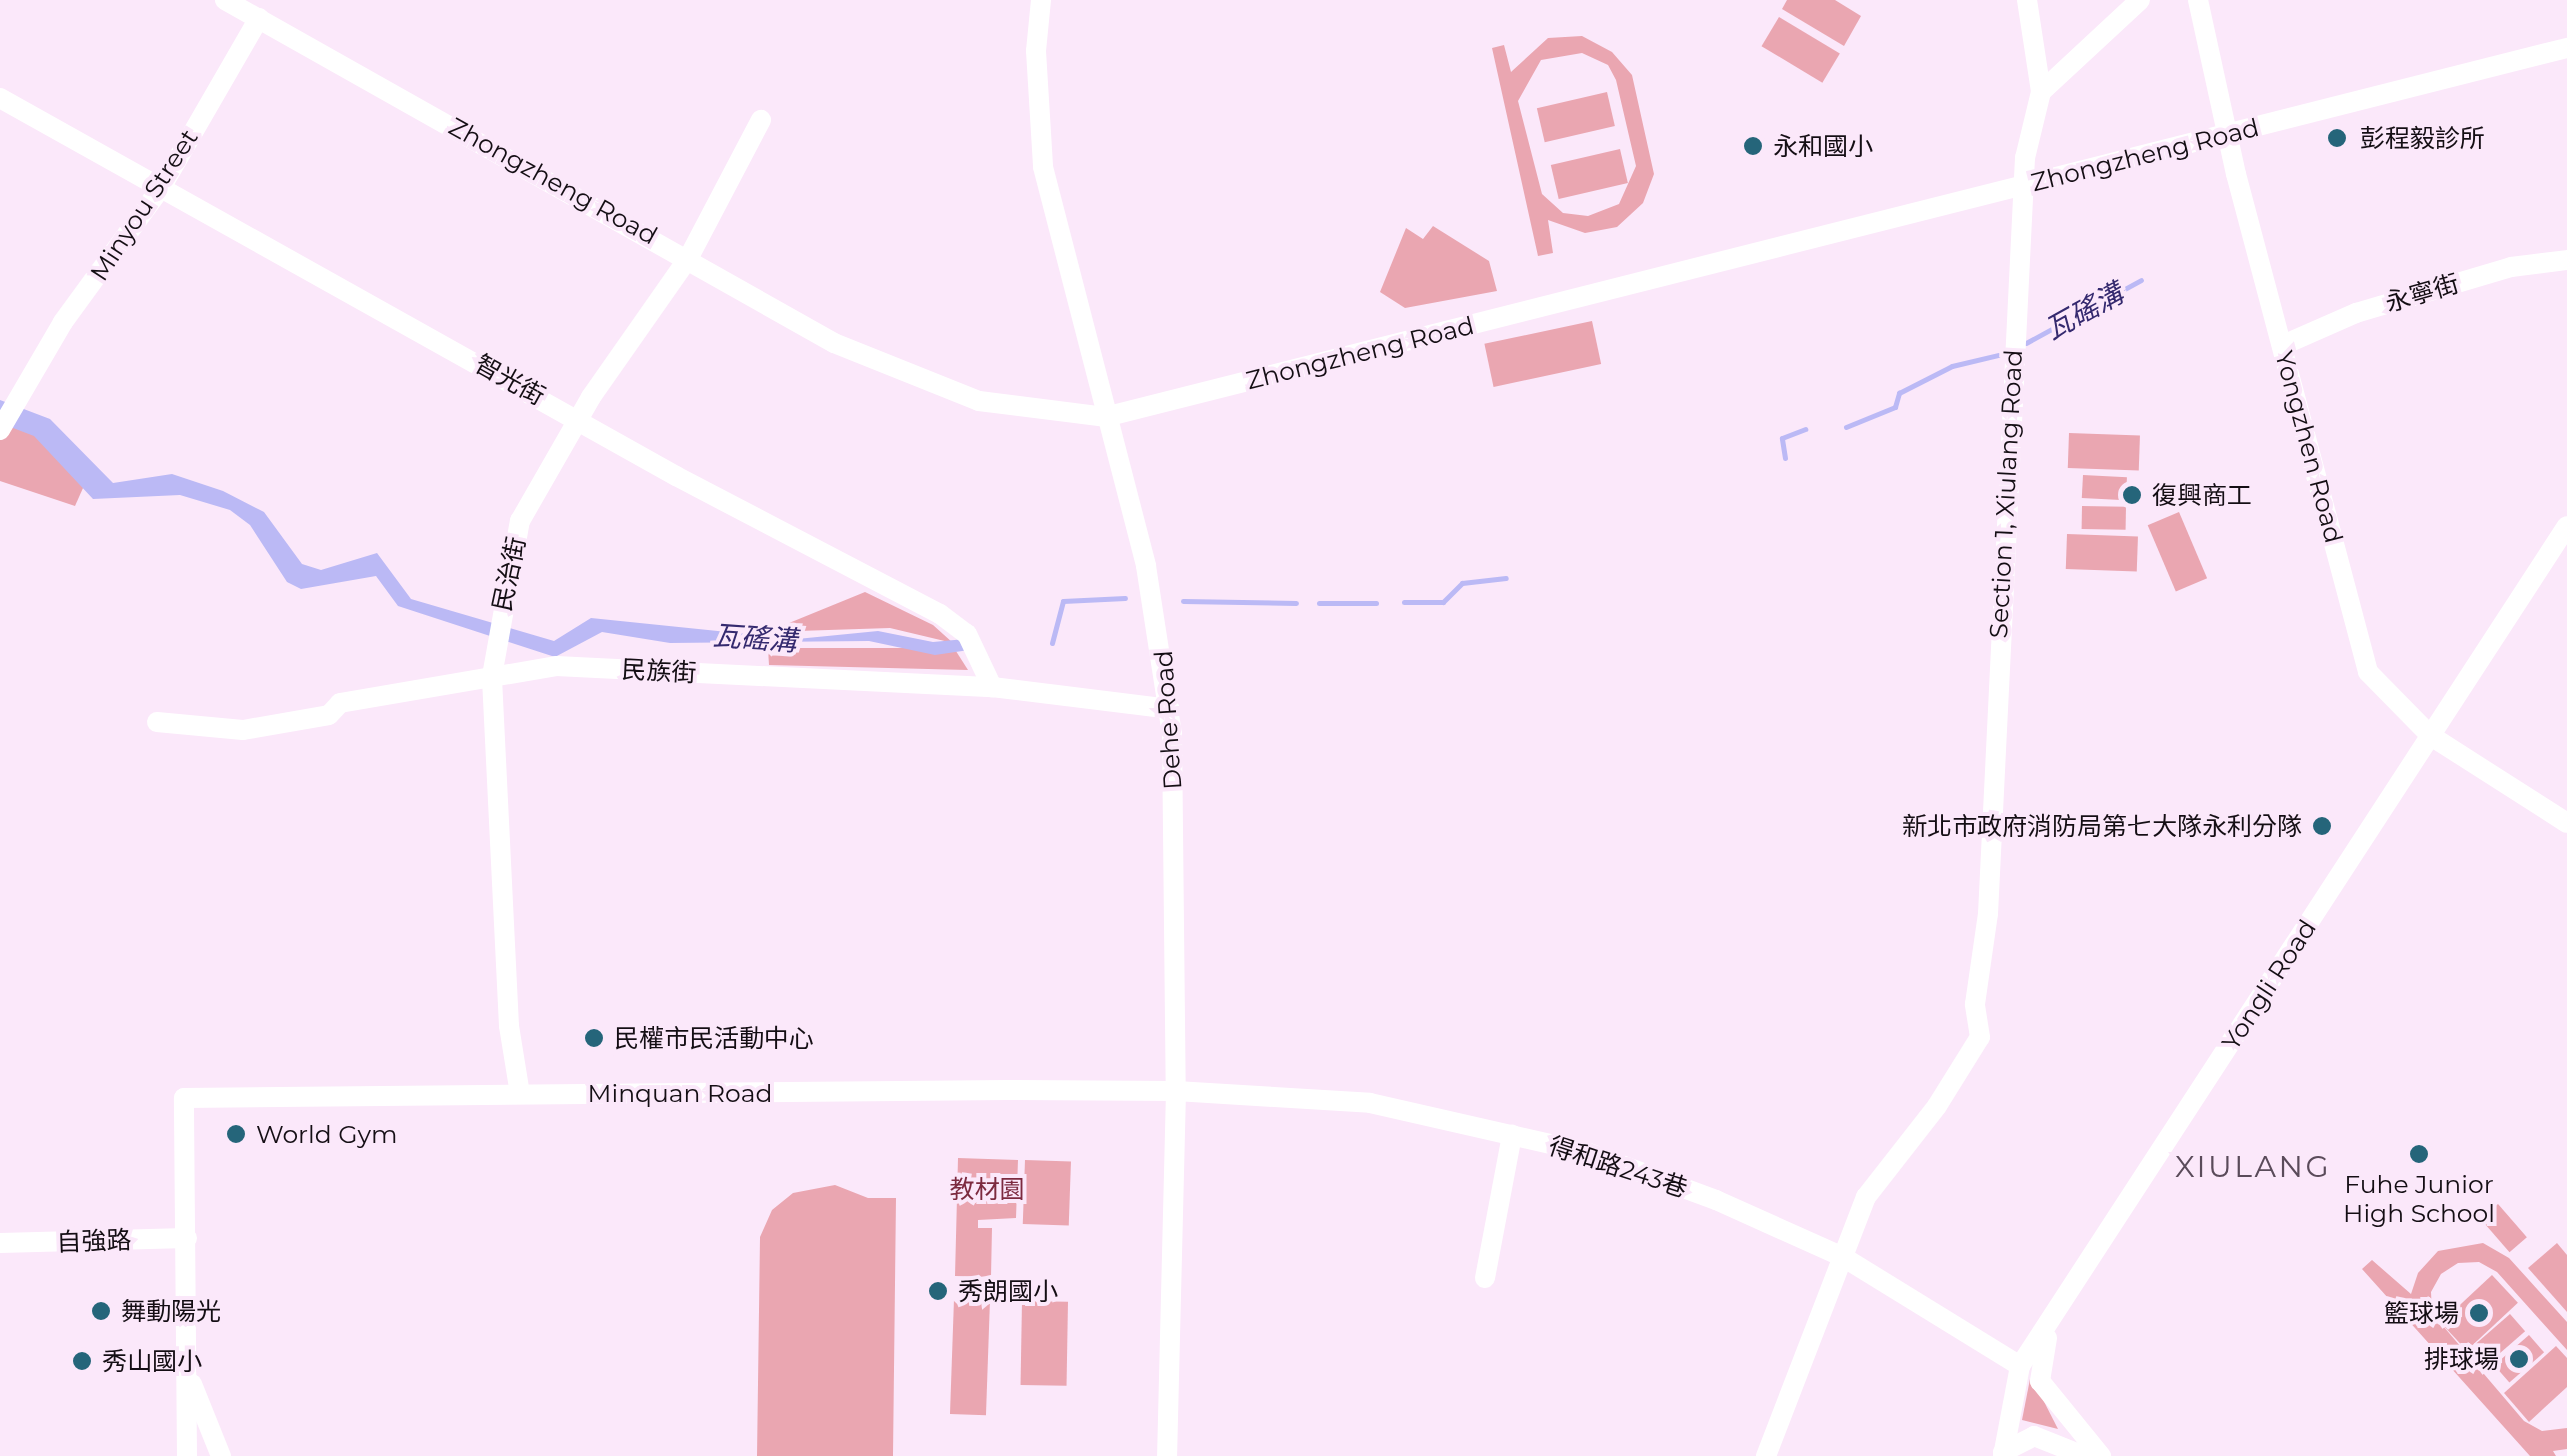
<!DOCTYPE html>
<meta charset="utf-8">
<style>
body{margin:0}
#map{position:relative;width:2567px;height:1456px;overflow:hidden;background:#fbe8fa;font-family:Montserrat,"Noto Sans TC",sans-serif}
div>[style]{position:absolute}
.green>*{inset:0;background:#eaa6b1;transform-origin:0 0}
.water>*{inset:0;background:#bbb9f5}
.stream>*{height:5px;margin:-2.5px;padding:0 2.5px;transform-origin:2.5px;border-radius:2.5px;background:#bbb9f5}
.minor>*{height:20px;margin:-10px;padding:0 10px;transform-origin:10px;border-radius:10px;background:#fff}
.dots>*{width:28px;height:28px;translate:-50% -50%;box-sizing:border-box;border:5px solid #fbe8fa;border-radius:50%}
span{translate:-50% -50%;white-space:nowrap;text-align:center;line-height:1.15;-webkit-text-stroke:8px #fbe8fa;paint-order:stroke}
.poi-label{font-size:25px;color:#140e14}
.left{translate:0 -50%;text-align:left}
.right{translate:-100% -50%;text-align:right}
.street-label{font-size:25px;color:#140e14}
.park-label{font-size:25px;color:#7c2a3f}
.water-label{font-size:28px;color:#352a6f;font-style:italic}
.quarter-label{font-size:30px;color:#5a4b5a;letter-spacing:2.5px}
</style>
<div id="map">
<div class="green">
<i style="clip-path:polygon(1787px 0,1835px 0,1861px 16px,1844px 46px,1782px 9px)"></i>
<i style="left:1779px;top:17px;width:71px;height:34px;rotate:31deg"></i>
<i style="clip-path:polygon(evenodd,1582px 36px,1612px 52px,1632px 75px,1654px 174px,1643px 203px,1617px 227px,1585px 233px,1548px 220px,1553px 253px,1538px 256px,1492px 48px,1504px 45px,1511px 72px,1548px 38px,1582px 36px,1582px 53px,1608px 65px,1616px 80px,1636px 166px,1619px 204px,1588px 216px,1563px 213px,1542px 194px,1518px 101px,1541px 60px,1582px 53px)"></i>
<i style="left:1607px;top:92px;width:35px;height:72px;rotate:77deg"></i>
<i style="left:1620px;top:149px;width:35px;height:71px;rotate:77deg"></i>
<i style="clip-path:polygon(1433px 226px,1489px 261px,1497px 291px,1405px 308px,1380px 292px,1406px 228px,1423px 239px)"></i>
<i style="left:1592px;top:321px;width:44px;height:110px;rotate:78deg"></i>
<i style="clip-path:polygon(8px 414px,59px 446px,87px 479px,75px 506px,0 481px,0 426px)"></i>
<i style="left:2069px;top:433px;width:71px;height:35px;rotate:2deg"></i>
<i style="left:2083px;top:475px;width:44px;height:23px;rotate:3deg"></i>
<i style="left:2082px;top:506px;width:44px;height:23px;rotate:1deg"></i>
<i style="left:2179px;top:512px;width:72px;height:34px;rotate:67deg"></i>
<i style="left:2067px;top:534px;width:71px;height:35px;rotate:2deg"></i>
<i style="clip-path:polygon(865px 592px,933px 625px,953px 643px,890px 628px,767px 632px)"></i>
<i style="clip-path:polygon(768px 648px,954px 648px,968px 670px,769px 665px)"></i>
<i style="clip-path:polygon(958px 1158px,1018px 1160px,1016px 1218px,978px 1220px,978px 1228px,992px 1228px,991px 1277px,955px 1276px)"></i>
<i style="left:1025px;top:1160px;width:46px;height:64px;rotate:2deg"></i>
<i style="clip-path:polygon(835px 1185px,868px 1198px,896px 1198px,893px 1456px,757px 1456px,760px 1237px,772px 1210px,793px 1193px)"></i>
<i style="left:2498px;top:1204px;width:44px;height:23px;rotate:49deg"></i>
<i style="clip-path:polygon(2483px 1243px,2509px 1258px,2567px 1322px,2567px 1350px,2497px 1272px,2479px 1262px,2458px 1263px,2441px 1274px,2431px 1292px,2432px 1313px,2524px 1421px,2542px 1431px,2567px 1428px,2567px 1449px,2553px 1451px,2556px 1456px,2530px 1456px,2362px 1269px,2372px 1260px,2411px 1294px,2418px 1273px,2438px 1251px)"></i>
<i style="clip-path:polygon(2557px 1243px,2567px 1255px,2567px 1312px,2528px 1268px)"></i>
<i style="left:2492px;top:1275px;width:38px;height:70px;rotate:47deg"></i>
<i style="left:954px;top:1299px;width:36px;height:115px;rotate:2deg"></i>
<i style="left:1022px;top:1301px;width:46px;height:84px;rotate:1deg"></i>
<i style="left:2510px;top:1314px;width:23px;height:46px;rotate:49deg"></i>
<i style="left:2529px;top:1335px;width:23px;height:46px;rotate:49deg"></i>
<i style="clip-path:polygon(2556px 1346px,2567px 1358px,2567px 1387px,2529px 1422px,2504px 1393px)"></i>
<i style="clip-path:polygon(2030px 1379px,2034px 1382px,2058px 1429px,2022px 1420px)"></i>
</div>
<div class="water">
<i style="clip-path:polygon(0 400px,50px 419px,113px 483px,172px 474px,223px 491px,264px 512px,302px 564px,321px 570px,377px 553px,411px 599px,554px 641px,591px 618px,797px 639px,878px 631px,933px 642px,965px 639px,969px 650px,935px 655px,869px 641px,670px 643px,602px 632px,555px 657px,398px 606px,376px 576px,301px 589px,287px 582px,250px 525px,230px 510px,180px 495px,93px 499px,34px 436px,0 423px)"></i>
</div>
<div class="stream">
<i style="left:2026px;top:343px;width:131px;rotate:-28.7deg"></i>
<i style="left:1846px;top:427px;width:53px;rotate:-22.2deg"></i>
<i style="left:1895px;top:407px;width:15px;rotate:-74deg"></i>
<i style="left:1899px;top:393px;width:59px;rotate:-27deg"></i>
<i style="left:1952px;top:366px;width:47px;rotate:-13.4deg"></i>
<i style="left:1785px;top:458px;width:20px;rotate:-99deg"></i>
<i style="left:1782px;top:438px;width:25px;rotate:-21deg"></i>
<i style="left:1183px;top:601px;width:113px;rotate:1deg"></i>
<i style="left:1404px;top:602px;width:39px"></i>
<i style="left:1443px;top:602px;width:27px;rotate:-45deg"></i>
<i style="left:1462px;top:583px;width:44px;rotate:-6.5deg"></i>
<i style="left:1319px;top:603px;width:57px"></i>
<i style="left:1052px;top:643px;width:43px;rotate:-75.3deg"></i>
<i style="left:1063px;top:601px;width:62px;rotate:-2.8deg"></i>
</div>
<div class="minor">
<i style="left:225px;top:0;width:699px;rotate:29.39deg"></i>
<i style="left:834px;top:343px;width:156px;rotate:21.8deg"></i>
<i style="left:979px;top:401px;width:127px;rotate:7.2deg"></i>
<i style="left:1105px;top:417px;width:1508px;rotate:-14.17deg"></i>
<i style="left:1041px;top:0;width:51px;rotate:95.6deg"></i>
<i style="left:1036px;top:51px;width:116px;rotate:86.5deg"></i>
<i style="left:1043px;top:167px;width:412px;rotate:75.5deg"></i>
<i style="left:1146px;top:566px;width:170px;rotate:81.2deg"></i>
<i style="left:1172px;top:734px;width:357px;rotate:89.4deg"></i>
<i style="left:1176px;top:1091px;width:365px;rotate:91.4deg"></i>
<i style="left:2027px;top:0;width:93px;rotate:81.3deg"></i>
<i style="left:2198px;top:0;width:178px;rotate:77.7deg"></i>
<i style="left:2236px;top:174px;width:515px;rotate:75.15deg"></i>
<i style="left:2368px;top:672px;width:90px;rotate:45.5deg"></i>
<i style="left:2431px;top:736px;width:161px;rotate:32.6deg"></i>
<i style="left:0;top:98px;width:775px;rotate:29.21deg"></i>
<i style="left:676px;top:476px;width:298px;rotate:27.6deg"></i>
<i style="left:940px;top:614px;width:34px;rotate:37deg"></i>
<i style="left:967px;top:634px;width:59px;rotate:64.7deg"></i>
<i style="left:2283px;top:345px;width:80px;rotate:-23.7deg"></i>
<i style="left:2356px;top:313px;width:162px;rotate:-16.5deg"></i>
<i style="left:2511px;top:267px;width:56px;rotate:-7.1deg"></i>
<i style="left:0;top:430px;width:125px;rotate:-59.7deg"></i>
<i style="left:63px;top:322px;width:168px;rotate:-53.9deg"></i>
<i style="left:162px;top:186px;width:194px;rotate:-60deg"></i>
<i style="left:157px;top:722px;width:86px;rotate:5.3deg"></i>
<i style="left:243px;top:730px;width:87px;rotate:-9.9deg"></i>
<i style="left:329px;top:715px;width:16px;rotate:-47deg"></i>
<i style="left:340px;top:703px;width:219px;rotate:-9.7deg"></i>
<i style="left:556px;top:666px;width:437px;rotate:2.8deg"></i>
<i style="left:992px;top:687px;width:179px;rotate:7deg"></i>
<i style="left:520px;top:1094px;width:69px;rotate:-99.2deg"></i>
<i style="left:509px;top:1026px;width:350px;rotate:-92.8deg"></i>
<i style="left:492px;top:676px;width:158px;rotate:-79.8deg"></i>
<i style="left:520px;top:521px;width:143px;rotate:-60.2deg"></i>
<i style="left:591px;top:397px;width:171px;rotate:-55deg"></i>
<i style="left:689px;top:257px;width:155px;rotate:-62.3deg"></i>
<i style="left:0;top:1243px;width:187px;rotate:-1.5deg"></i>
<i style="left:1485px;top:1278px;width:146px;rotate:-79.3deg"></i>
<i style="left:2047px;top:1338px;width:44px;rotate:99.2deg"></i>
<i style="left:2040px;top:1381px;width:97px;rotate:50.9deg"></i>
<i style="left:192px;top:1384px;width:78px;rotate:68.1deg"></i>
<i style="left:2003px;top:1452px;width:35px;rotate:-27deg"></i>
<i style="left:2034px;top:1436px;width:54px;rotate:21.8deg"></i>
<i style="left:187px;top:1456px;width:358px;rotate:-90.5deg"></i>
<i style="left:184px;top:1098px;width:824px;rotate:-0.56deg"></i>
<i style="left:1008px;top:1090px;width:168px;rotate:0.3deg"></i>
<i style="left:1176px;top:1091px;width:194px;rotate:3.5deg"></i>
<i style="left:1370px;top:1103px;width:221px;rotate:12.8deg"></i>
<i style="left:1586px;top:1152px;width:139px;rotate:20.3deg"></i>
<i style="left:1716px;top:1200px;width:139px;rotate:24.2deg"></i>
<i style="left:1843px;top:1257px;width:208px;rotate:31.6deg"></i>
<i style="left:1766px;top:1456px;width:278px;rotate:-68.9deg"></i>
<i style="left:1866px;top:1197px;width:115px;rotate:-52deg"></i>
<i style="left:1937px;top:1106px;width:81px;rotate:-58.1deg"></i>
<i style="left:1980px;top:1037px;width:33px;rotate:-99deg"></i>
<i style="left:1975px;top:1004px;width:91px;rotate:-81.8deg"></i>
<i style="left:1988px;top:914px;width:757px;rotate:-87.2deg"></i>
<i style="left:2025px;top:158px;width:68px;rotate:-76.4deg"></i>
<i style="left:2041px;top:92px;width:135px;rotate:-42.9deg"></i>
<i style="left:2003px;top:1456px;width:92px;rotate:-79.3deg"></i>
<i style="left:2020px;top:1366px;width:1002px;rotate:-56.93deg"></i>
</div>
<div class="dots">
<i style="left:2337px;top:138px;background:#25657a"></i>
<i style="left:1753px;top:146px;background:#25657a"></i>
<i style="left:2132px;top:495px;background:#25657a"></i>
<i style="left:2322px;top:826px;background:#25657a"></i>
<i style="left:594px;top:1038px;background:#25657a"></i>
<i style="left:236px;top:1134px;background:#25657a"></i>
<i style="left:2419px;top:1154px;background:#25657a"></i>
<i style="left:938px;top:1291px;background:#25657a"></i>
<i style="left:101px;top:1311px;background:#25657a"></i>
<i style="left:2479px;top:1313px;background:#25657a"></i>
<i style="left:2519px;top:1359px;background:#25657a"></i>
<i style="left:82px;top:1361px;background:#25657a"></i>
</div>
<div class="poi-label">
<span class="left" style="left:2360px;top:138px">彭程毅診所</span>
<span class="left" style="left:1773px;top:146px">永和國小</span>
<span class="left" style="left:2152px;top:495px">復興商工</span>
<span class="right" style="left:2302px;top:826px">新北市政府消防局第七大隊永利分隊</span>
<span class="left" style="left:614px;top:1038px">民權市民活動中心</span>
<span class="left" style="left:256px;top:1134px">World Gym</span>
<span style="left:2419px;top:1199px">Fuhe Junior<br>High School</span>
<span class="left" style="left:958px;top:1291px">秀朗國小</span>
<span class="left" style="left:121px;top:1311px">舞動陽光</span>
<span class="right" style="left:2459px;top:1313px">籃球場</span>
<span class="right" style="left:2499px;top:1359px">排球場</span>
<span class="left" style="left:102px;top:1361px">秀山國小</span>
</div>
<div class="street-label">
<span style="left:2145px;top:155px;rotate:-14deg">Zhongzheng Road</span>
<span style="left:553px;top:181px;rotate:29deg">Zhongzheng Road</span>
<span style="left:144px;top:205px;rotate:-57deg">Minyou Street</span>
<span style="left:2422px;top:293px;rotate:-16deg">永寧街</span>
<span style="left:1360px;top:353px;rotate:-14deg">Zhongzheng Road</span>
<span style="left:510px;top:380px;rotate:29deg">智光街</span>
<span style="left:2309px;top:447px;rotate:75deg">Yongzhen Road</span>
<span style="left:2006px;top:494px;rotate:-87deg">Section 1, Xiulang Road</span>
<span style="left:509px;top:574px;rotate:-78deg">民治街</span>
<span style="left:659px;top:671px;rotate:3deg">民族街</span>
<span style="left:1168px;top:720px;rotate:-94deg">Dehe Road</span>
<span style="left:2269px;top:985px;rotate:-57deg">Yongli Road</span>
<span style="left:680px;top:1093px">Minquan Road</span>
<span style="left:1618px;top:1167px;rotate:18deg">得和路243巷</span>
<span style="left:94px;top:1241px;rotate:-2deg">自強路</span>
</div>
<div class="park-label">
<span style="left:987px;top:1189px">教材園</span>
</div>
<div class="water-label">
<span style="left:2084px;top:311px;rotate:-29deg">瓦磘溝</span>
<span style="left:755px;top:638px;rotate:4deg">瓦磘溝</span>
</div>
<div class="quarter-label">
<span style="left:2253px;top:1167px">XIULANG</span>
</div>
</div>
